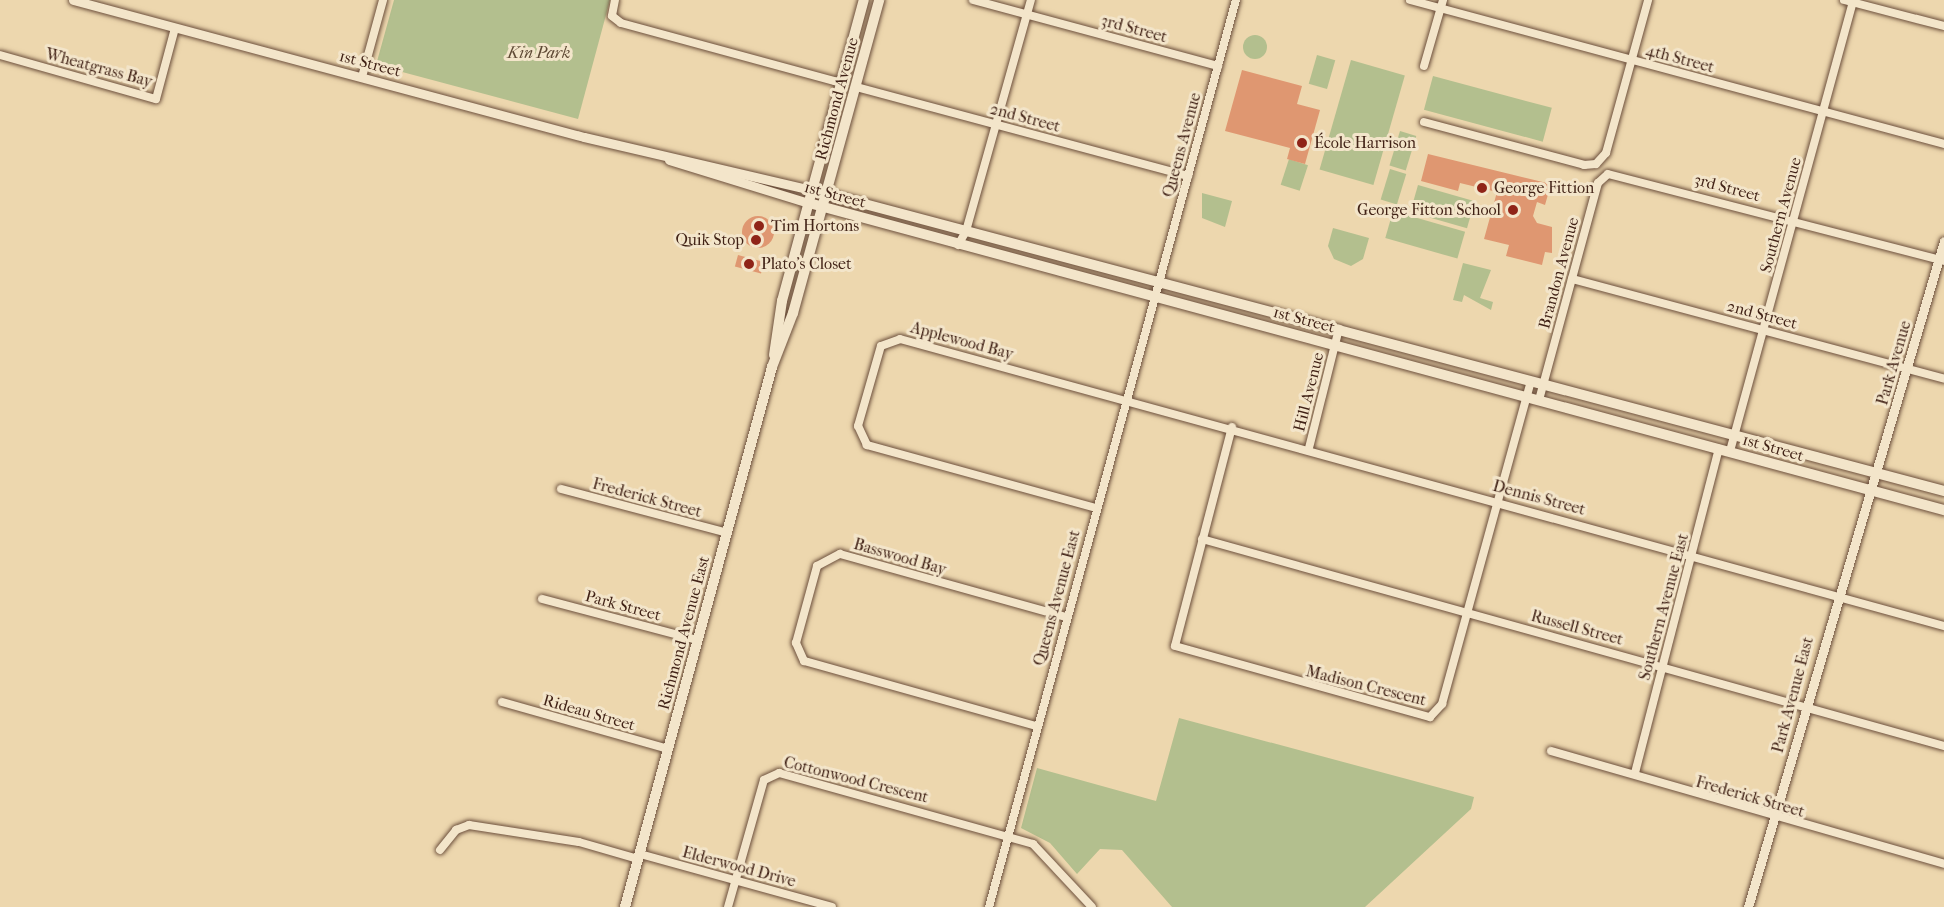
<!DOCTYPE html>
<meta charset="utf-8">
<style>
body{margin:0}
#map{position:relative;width:1944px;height:907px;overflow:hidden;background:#edd7ae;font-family:"IM FELL French Canon",serif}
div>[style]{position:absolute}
.green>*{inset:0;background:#b3bf8e;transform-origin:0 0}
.round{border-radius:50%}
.building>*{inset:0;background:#df9771;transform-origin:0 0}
.roads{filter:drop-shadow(0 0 2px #6c4f3c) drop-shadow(0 0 2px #6c4f3c)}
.minor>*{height:8px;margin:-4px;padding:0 4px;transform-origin:4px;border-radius:4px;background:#f3e5ca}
.tertiary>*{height:9px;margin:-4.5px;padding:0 4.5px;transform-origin:4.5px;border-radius:4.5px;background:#f3e5ca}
.secondary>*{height:10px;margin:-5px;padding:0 5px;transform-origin:5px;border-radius:5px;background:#f3e5ca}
.dots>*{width:16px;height:16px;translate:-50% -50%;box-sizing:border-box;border:3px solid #f3e5ca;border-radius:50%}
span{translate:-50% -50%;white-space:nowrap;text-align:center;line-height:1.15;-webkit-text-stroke:6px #f3e5ca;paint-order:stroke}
.street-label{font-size:16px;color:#412216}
.park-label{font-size:16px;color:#5e4934;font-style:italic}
.poi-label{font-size:16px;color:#412216}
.left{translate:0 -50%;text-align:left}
.right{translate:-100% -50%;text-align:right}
</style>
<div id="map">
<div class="green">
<i style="clip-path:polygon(394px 0,610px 0,578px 119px,376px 65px)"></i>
<i class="round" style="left:1243px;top:35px;width:24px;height:24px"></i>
<i style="left:1317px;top:55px;width:19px;height:30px;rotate:16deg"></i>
<i style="left:1351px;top:60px;width:56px;height:114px;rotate:16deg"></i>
<i style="left:1433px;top:76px;width:123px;height:35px;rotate:15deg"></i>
<i style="left:1400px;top:131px;width:17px;height:36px;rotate:17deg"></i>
<i style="left:1289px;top:159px;width:20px;height:27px;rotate:18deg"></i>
<i style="left:1390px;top:169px;width:17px;height:32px;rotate:17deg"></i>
<i style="left:1418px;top:185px;width:59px;height:28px;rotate:16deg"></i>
<i style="clip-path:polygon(1202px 193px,1232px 201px,1225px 227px,1202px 218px)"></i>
<i style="left:1393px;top:211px;width:75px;height:28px;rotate:16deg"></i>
<i style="clip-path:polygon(1333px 228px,1369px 238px,1363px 259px,1351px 266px,1334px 259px,1328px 246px)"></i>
<i style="clip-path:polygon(1463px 263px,1491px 270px,1480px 298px,1493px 302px,1491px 310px,1464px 295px,1462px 302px,1453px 300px)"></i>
<i style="clip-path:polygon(1179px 718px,1474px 797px,1471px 809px,1365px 907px,1172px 907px,1122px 850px,1100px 849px,1077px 874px,1050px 843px,1021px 828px,1037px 768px,1156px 801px)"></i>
</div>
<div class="building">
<i style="clip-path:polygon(1242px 70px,1302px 86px,1297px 104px,1320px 110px,1305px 164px,1287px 159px,1290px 148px,1225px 131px)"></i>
<i style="clip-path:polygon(1428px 154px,1551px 184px,1545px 205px,1537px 202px,1533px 216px,1537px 223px,1552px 227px,1552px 253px,1545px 252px,1542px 265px,1506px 256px,1509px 245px,1484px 239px,1497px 192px,1460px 183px,1458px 191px,1421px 181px)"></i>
<i class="round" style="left:742px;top:216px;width:32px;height:32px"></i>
<i style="left:738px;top:255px;width:27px;height:12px;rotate:15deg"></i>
</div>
<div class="roads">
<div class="minor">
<i style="left:615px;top:0;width:16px;rotate:101deg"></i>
<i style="left:612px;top:16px;width:11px;rotate:38deg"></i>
<i style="left:621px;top:23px;width:229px;rotate:15.2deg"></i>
<i style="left:973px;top:0;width:254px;rotate:15.1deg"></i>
<i style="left:1410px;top:0;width:553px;rotate:15.09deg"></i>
<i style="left:1844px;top:0;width:103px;rotate:14.6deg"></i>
<i style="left:0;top:55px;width:162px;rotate:15.8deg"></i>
<i style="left:156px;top:99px;width:73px;rotate:-75deg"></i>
<i style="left:1424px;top:66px;width:69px;rotate:-73.9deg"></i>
<i style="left:362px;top:77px;width:80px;rotate:-74.7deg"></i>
<i style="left:856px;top:87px;width:344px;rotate:15deg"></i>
<i style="left:1424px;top:122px;width:166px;rotate:15deg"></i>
<i style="left:1584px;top:165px;width:12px;rotate:-5deg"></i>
<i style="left:1596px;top:164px;width:15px;rotate:-48deg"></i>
<i style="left:1606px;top:153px;width:159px;rotate:-74.6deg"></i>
<i style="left:958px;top:245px;width:16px;rotate:-60deg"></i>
<i style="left:966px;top:231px;width:240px;rotate:-74.3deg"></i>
<i style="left:1572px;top:279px;width:385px;rotate:15deg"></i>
<i style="left:1539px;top:400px;width:225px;rotate:-74.8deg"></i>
<i style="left:1598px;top:183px;width:13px;rotate:-42deg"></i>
<i style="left:1608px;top:174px;width:347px;rotate:14.5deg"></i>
<i style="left:1232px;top:427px;width:226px;rotate:104.6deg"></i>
<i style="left:1175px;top:646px;width:265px;rotate:15.6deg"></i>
<i style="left:1430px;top:717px;width:18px;rotate:-47deg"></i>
<i style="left:1442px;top:704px;width:335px;rotate:-74.6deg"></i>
<i style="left:1309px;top:448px;width:123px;rotate:-75.9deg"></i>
<i style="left:1730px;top:451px;width:467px;rotate:-74.7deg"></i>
<i style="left:561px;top:489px;width:172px;rotate:14.8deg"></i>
<i style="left:1096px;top:508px;width:238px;rotate:-164.6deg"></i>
<i style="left:867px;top:445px;width:21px;rotate:-115deg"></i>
<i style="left:858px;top:426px;width:83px;rotate:-74deg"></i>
<i style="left:881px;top:346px;width:20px;rotate:-20deg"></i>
<i style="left:900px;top:339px;width:1083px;rotate:15.37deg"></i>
<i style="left:1202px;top:539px;width:770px;rotate:15.59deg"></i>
<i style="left:542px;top:599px;width:160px;rotate:14.8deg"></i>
<i style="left:502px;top:702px;width:173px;rotate:15.8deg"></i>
<i style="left:1036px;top:726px;width:241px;rotate:-164.3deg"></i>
<i style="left:804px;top:661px;width:20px;rotate:-114deg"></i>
<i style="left:796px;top:643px;width:80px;rotate:-74.7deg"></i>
<i style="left:817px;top:566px;width:26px;rotate:-28deg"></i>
<i style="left:840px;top:554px;width:235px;rotate:15.6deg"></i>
<i style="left:1551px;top:751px;width:409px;rotate:16deg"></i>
<i style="left:1635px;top:773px;width:335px;rotate:-75.5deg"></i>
<i style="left:440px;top:850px;width:26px;rotate:-51deg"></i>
<i style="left:456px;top:830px;width:14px;rotate:-21deg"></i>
<i style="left:469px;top:825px;width:111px;rotate:8.8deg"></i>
<i style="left:579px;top:842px;width:61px;rotate:16.1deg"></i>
<i style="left:640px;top:854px;width:199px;rotate:15.4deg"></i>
<i style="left:728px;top:907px;width:132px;rotate:-74.2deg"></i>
<i style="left:764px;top:780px;width:17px;rotate:-25deg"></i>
<i style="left:779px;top:773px;width:264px;rotate:15.6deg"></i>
<i style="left:1033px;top:844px;width:86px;rotate:46.9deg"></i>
<i style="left:989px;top:907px;width:940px;rotate:-74.77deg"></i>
</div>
<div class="tertiary">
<i style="left:73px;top:0;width:529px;rotate:15.01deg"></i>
<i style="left:584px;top:137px;width:234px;rotate:13.1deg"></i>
<i style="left:669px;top:160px;width:146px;rotate:17.1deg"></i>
<i style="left:1748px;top:907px;width:694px;rotate:-73.6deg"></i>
</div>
<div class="secondary">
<i style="left:812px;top:190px;width:1171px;rotate:14.89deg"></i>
<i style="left:809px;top:203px;width:1176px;rotate:15.14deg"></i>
<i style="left:774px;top:355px;width:55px;rotate:-81.6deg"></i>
<i style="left:782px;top:301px;width:312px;rotate:-74.8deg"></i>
<i style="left:625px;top:907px;width:560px;rotate:-74.77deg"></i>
<i style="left:772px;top:367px;width:58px;rotate:-68.7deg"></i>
<i style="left:793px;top:313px;width:325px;rotate:-74.6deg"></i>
</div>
</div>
<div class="dots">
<i style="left:1302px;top:143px;background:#8f2418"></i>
<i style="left:1482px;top:188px;background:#8f2418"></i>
<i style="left:1513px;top:210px;background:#8f2418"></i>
<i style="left:759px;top:226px;background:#8f2418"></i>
<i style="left:756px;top:240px;background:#8f2418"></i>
<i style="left:749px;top:264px;background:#8f2418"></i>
</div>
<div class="street-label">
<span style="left:1134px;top:29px;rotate:15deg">3rd Street</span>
<span style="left:1680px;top:59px;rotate:15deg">4th Street</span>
<span style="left:370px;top:64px;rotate:15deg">1st Street</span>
<span style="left:99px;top:68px;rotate:15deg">Wheatgrass Bay</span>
<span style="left:837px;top:99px;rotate:-75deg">Richmond Avenue</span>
<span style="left:1025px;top:118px;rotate:15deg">2nd Street</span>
<span style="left:1182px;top:145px;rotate:-75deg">Queens Avenue</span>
<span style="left:1727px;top:188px;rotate:15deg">3rd Street</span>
<span style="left:835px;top:195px;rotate:15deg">1st Street</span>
<span style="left:1781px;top:215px;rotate:-75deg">Southern Avenue</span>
<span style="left:1559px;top:273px;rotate:-75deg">Brandon Avenue</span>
<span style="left:1762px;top:315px;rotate:15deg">2nd Street</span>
<span style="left:1304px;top:320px;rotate:15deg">1st Street</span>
<span style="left:962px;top:341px;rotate:15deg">Applewood Bay</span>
<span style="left:1894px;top:363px;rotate:-74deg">Park Avenue</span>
<span style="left:1309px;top:392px;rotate:-76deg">Hill Avenue</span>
<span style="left:1773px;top:448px;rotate:16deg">1st Street</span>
<span style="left:647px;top:498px;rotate:15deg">Frederick Street</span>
<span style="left:1539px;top:498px;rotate:15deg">Dennis Street</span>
<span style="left:900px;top:557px;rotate:16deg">Basswood Bay</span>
<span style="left:1057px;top:598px;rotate:-75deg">Queens Avenue East</span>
<span style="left:623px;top:606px;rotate:15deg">Park Street</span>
<span style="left:1664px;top:607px;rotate:-75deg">Southern Avenue East</span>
<span style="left:1577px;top:628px;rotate:15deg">Russell Street</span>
<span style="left:684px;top:633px;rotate:-75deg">Richmond Avenue East</span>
<span style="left:1366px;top:686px;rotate:14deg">Madison Crescent</span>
<span style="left:1793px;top:695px;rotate:-75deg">Park Avenue East</span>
<span style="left:589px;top:713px;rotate:16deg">Rideau Street</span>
<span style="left:856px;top:780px;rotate:14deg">Cottonwood Crescent</span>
<span style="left:1750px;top:797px;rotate:16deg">Frederick Street</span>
<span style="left:739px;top:867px;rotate:15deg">Elderwood Drive</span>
</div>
<div class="park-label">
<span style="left:539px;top:53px">Kin Park</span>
</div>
<div class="poi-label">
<span class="left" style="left:1314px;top:143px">École Harrison</span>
<span class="left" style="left:1494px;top:188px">George Fittion</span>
<span class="right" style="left:1501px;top:210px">George Fitton School</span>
<span class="left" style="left:771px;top:226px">Tim Hortons</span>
<span class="right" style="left:744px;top:240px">Quik Stop</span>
<span class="left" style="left:761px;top:264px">Plato's Closet</span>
</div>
</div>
